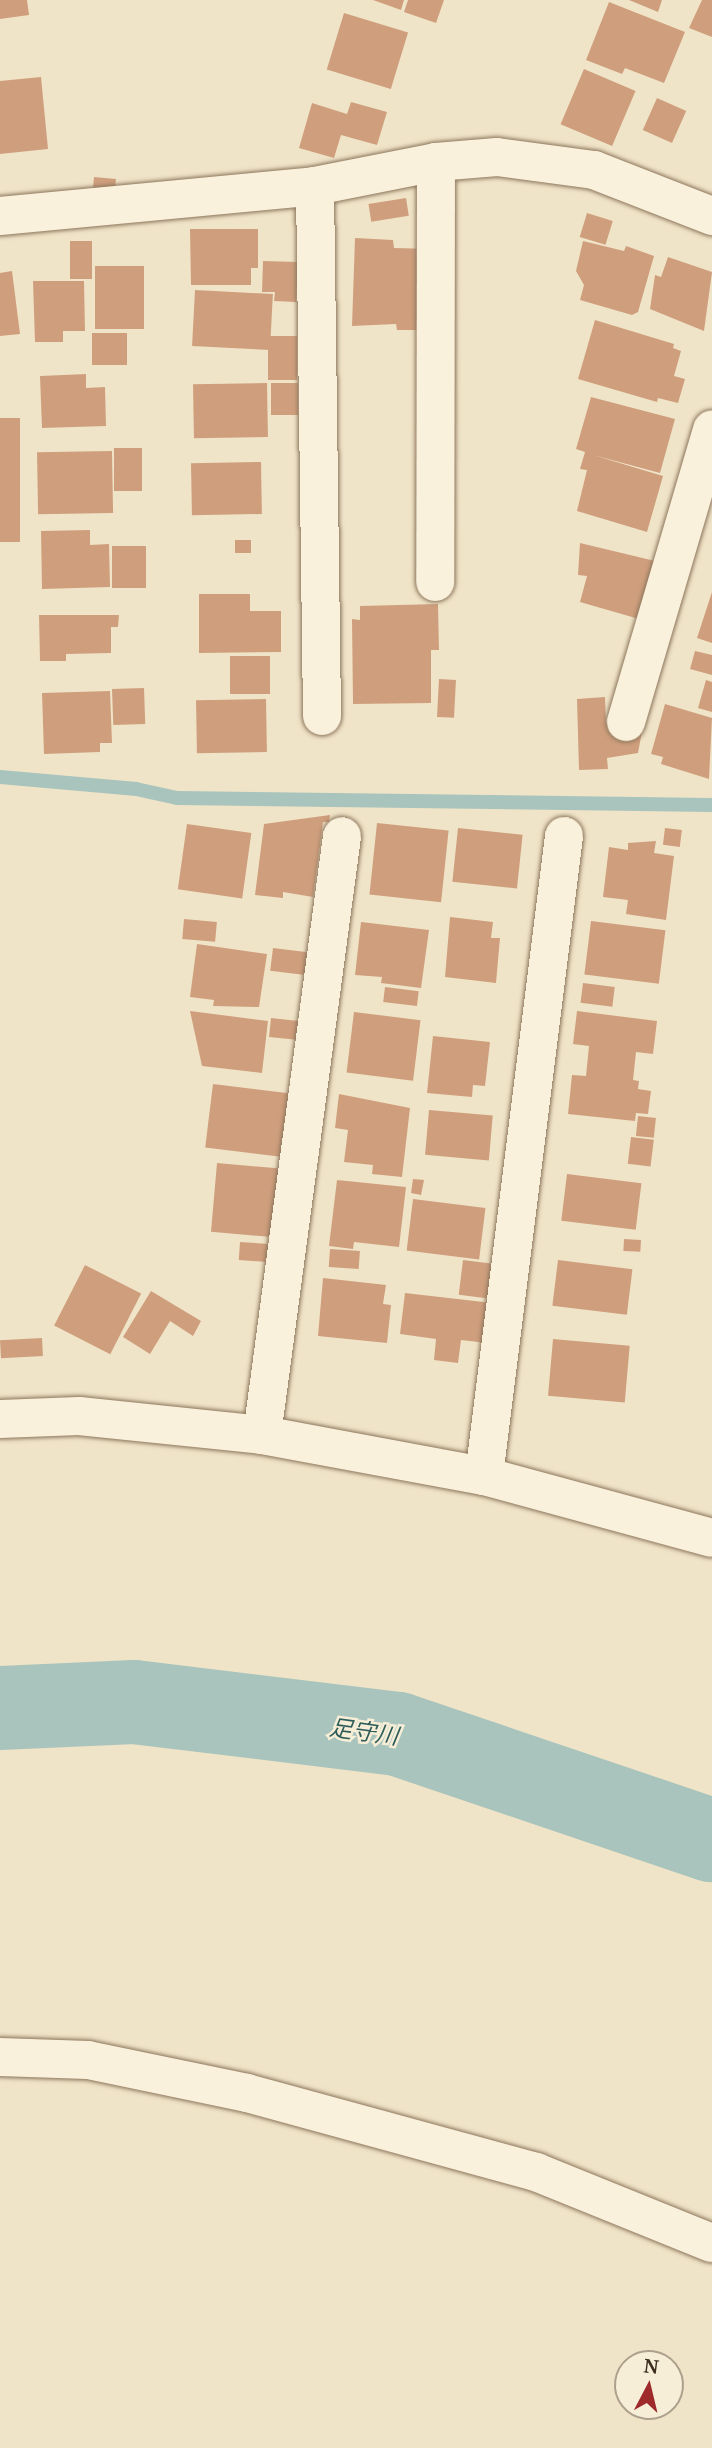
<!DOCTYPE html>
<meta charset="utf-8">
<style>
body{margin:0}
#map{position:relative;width:712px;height:2448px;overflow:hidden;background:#f0e4c8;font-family:"Noto Serif","Noto Sans JP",serif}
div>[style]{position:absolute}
.stream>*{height:14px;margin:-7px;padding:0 7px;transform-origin:7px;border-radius:7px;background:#a9c4bc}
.river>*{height:84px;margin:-42px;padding:0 42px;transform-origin:42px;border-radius:42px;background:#a9c4bc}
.building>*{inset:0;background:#cf9f7d;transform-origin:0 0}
.roads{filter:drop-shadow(0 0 2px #8d765c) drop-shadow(0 0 2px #8d765c)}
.minor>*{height:38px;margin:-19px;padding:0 19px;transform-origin:19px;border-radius:19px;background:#faf1dc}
span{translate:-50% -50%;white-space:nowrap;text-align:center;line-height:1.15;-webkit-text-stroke:5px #f7eed8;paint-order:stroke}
.water-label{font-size:23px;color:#2f5d5a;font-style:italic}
.north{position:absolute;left:614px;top:2350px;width:70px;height:70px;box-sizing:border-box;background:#f7eed8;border:2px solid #ada18e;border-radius:50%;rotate:7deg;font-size:19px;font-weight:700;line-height:28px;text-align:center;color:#3d2e20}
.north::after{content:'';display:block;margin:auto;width:24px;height:32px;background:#9e2a2b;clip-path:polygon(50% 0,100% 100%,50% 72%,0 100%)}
</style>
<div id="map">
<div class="stream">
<i style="left:0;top:777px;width:137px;rotate:5deg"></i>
<i style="left:136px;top:789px;width:42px;rotate:12.4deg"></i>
<i style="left:177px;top:798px;width:535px;rotate:0.75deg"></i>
</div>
<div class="river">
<i style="left:0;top:1708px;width:134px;rotate:-2.6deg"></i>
<i style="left:134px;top:1702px;width:266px;rotate:6.9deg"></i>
<i style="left:398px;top:1734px;width:331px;rotate:18.7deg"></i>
</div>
<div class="building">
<i style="clip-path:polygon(0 0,27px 0,29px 15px,0 19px)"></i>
<i style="clip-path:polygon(373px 0,404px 0,401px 10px)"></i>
<i style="clip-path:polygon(408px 0,444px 0,436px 23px,404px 12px)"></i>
<i style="clip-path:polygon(629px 0,662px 0,658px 12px)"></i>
<i style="clip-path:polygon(702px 0,712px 0,712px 37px,689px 28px)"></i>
<i style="clip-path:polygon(609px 2px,685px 32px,664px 83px,625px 68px,622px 74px,586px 60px)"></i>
<i style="left:344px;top:13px;width:67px;height:59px;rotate:17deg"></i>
<i style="left:584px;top:69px;width:56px;height:60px;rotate:23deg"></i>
<i style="clip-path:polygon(41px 77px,48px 149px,0 154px,0 81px)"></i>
<i style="left:657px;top:98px;width:32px;height:35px;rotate:24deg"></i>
<i style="clip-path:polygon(351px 102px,387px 112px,377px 145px,341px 135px,334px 158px,299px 148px,312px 103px,347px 114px)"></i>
<i style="left:94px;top:177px;width:22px;height:11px;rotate:5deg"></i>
<i style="left:406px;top:198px;width:18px;height:38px;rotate:81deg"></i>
<i style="left:587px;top:213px;width:27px;height:25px;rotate:17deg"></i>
<i style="clip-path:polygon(190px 229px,258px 229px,258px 268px,251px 268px,251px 285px,191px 285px)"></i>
<i style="clip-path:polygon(355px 238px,393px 240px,394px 248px,434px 249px,428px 330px,397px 330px,396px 324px,352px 326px)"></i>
<i style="left:92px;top:241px;width:38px;height:22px;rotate:90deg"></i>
<i style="clip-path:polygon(583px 241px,624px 251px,626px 246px,654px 256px,638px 312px,632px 315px,580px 300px,584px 285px,576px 271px)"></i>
<i style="clip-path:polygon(668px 257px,712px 272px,704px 331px,650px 309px,655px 275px,661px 277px)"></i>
<i style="clip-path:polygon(263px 261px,298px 262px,296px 302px,274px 301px,275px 292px,262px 292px)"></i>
<i style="left:95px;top:266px;width:49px;height:63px"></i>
<i style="clip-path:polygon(12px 271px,20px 334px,0 336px,0 273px)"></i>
<i style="clip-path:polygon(33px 281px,84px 281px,85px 331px,63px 331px,63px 342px,35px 342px)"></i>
<i style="left:195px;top:290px;width:78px;height:56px;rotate:3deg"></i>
<i style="clip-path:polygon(595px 320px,674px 344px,673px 348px,681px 351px,674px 376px,685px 379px,678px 403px,658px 398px,657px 402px,578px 379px)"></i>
<i style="left:92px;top:333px;width:35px;height:32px"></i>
<i style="left:297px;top:336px;width:44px;height:29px;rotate:90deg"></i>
<i style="clip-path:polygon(86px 374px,86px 388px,105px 387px,106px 426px,42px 428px,40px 376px)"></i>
<i style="left:267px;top:383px;width:54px;height:74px;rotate:89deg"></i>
<i style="left:271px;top:383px;width:27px;height:32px"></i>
<i style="clip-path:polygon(591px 397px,675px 419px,660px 473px,593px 455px,663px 476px,647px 532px,577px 511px,587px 470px,580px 469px,585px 452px,576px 449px)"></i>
<i style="left:0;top:418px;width:20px;height:124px"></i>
<i style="left:114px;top:448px;width:28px;height:43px"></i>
<i style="left:112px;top:451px;width:62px;height:75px;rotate:89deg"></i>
<i style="left:261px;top:462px;width:52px;height:70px;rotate:89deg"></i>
<i style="clip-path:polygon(90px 530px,90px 545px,109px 544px,110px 587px,42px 589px,41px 531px)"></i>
<i style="left:235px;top:540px;width:16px;height:13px"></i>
<i style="clip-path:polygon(580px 543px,655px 561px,639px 619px,580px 602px,587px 576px,578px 575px)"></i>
<i style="left:112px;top:546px;width:34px;height:42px"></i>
<i style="clip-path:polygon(712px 592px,712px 643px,697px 638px)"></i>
<i style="clip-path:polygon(199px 594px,250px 594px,250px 611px,281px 611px,281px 652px,199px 653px)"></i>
<i style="clip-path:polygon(438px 604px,439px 650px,431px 650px,431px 703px,353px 704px,352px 619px,360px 620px,360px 606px)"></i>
<i style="clip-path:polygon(39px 615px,119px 615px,118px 627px,111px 627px,111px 653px,66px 654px,66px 661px,40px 661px)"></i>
<i style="clip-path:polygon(695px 651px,712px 655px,712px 675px,690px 669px)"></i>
<i style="left:270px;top:656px;width:38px;height:40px;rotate:90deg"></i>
<i style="left:439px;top:679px;width:17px;height:38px;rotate:3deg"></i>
<i style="clip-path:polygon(706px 680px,712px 682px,712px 712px,698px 708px)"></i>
<i style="left:144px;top:688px;width:36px;height:32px;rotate:88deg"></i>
<i style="clip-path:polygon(110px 691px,112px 743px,100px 743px,100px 752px,44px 754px,42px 693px)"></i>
<i style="clip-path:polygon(605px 697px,606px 723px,630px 722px,642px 731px,638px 753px,607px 758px,608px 769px,579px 770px,577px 699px)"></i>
<i style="left:266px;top:699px;width:53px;height:70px;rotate:89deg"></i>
<i style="clip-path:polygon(665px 704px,712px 718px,709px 779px,661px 764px,663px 757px,651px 754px)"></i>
<i style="clip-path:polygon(330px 815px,329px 822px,323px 822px,313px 897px,283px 892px,283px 898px,255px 895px,264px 824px)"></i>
<i style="left:377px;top:823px;width:72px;height:72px;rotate:6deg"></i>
<i style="left:187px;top:824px;width:65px;height:66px;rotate:8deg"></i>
<i style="left:458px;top:828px;width:65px;height:54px;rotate:6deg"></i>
<i style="left:665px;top:828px;width:17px;height:17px;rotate:7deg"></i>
<i style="clip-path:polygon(656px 841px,654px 853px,674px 856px,666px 920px,626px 914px,628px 900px,603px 897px,609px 847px,628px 850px,628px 843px)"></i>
<i style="clip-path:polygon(450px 917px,493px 922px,491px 938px,500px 938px,496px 983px,445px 977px)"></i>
<i style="left:184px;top:919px;width:33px;height:20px;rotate:5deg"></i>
<i style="left:591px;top:921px;width:75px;height:54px;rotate:7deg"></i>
<i style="clip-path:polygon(361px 922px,429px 930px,421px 988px,381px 983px,382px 977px,355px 975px)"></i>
<i style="clip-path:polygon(197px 944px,267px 954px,259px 1007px,213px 1006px,214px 1000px,190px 997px)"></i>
<i style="left:273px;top:948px;width:35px;height:23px;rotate:7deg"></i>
<i style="left:583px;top:983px;width:32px;height:20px;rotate:7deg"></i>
<i style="left:385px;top:987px;width:34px;height:15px;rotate:7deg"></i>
<i style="clip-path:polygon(190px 1011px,268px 1021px,262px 1073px,202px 1066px)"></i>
<i style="clip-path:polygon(577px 1011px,657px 1021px,653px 1054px,636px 1052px,633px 1080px,639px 1081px,638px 1089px,651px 1091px,648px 1114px,636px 1113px,635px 1121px,568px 1114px,572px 1075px,586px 1076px,589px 1046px,573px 1044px)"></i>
<i style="left:354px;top:1012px;width:67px;height:61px;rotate:7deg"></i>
<i style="left:271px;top:1018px;width:30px;height:19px;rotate:6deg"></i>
<i style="clip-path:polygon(433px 1036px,490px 1042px,485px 1086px,473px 1085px,472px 1097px,427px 1093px)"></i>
<i style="left:213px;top:1084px;width:76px;height:64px;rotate:7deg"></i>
<i style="clip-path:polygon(339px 1094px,410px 1108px,402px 1177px,372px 1174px,373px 1165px,344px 1162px,348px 1130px,335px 1128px)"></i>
<i style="left:429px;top:1110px;width:64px;height:45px;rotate:5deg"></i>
<i style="left:638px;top:1116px;width:18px;height:20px;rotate:6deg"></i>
<i style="left:631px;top:1137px;width:23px;height:27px;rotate:7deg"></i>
<i style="left:217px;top:1163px;width:64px;height:69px;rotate:5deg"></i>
<i style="left:567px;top:1174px;width:75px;height:47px;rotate:7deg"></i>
<i style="clip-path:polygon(413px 1179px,424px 1180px,421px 1195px,411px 1193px)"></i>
<i style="clip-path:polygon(337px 1180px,406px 1187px,399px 1247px,354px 1242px,353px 1249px,329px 1246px)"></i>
<i style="left:413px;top:1199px;width:73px;height:52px;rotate:7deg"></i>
<i style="left:624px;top:1239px;width:17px;height:12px;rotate:3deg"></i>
<i style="left:240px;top:1242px;width:32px;height:18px;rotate:4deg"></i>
<i style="left:330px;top:1249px;width:30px;height:18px;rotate:4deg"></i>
<i style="left:463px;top:1260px;width:32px;height:35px;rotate:7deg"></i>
<i style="left:558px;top:1260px;width:75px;height:46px;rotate:7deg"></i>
<i style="left:85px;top:1265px;width:63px;height:68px;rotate:27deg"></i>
<i style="clip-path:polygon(323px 1278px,386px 1285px,383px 1304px,391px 1305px,387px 1343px,318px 1336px)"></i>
<i style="clip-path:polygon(151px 1291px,201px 1321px,193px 1336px,170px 1321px,150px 1354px,123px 1337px)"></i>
<i style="clip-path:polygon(405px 1293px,492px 1303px,487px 1343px,461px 1340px,458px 1363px,434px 1360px,436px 1339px,400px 1334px)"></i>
<i style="left:42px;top:1338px;width:18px;height:42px;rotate:87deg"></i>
<i style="left:553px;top:1339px;width:77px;height:57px;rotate:5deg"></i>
</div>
<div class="roads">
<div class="minor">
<i style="left:436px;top:162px;width:61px;rotate:-4.7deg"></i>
<i style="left:497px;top:157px;width:98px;rotate:7.6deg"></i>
<i style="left:594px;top:170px;width:127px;rotate:21.3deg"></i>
<i style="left:315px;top:186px;width:530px;rotate:89.24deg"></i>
<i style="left:0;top:216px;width:316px;rotate:-5.4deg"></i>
<i style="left:315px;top:186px;width:123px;rotate:-11.2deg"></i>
<i style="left:436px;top:162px;width:420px;rotate:90.1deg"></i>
<i style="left:626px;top:722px;width:305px;rotate:-73.6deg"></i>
<i style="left:0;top:1419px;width:79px;rotate:-2.2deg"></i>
<i style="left:79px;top:1416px;width:184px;rotate:5.9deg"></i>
<i style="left:262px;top:1435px;width:226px;rotate:10.5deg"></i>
<i style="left:484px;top:1476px;width:236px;rotate:15.2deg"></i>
<i style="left:262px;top:1435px;width:604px;rotate:-82.39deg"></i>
<i style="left:484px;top:1476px;width:645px;rotate:-82.87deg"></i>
<i style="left:0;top:2057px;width:88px;rotate:2deg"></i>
<i style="left:88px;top:2060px;width:162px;rotate:11.7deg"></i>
<i style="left:247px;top:2093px;width:300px;rotate:15.3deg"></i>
<i style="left:536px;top:2172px;width:190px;rotate:22deg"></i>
</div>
</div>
<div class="water-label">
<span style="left:364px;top:1731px;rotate:8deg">足守川</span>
</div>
<div class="north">N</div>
</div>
